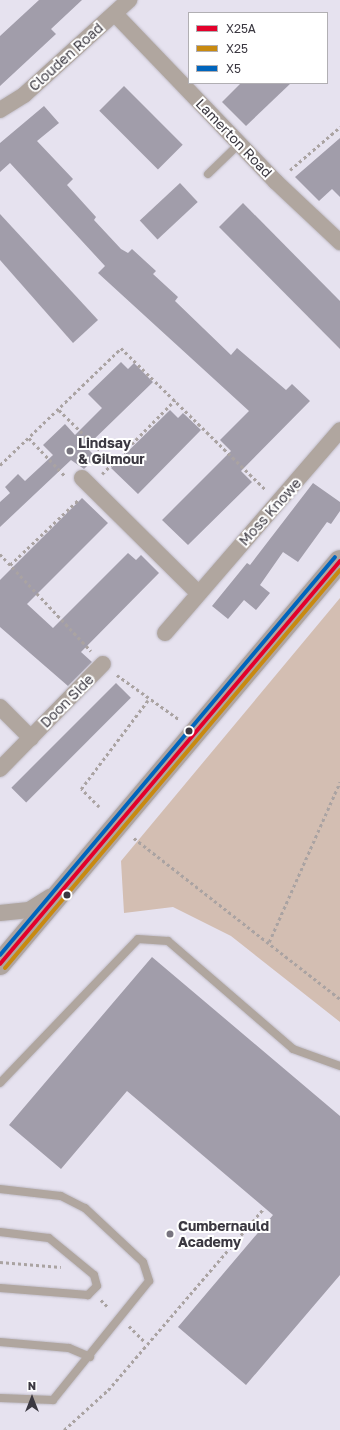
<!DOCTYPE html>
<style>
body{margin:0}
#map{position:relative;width:340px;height:1430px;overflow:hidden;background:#e6e2ef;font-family:"Golos Text",sans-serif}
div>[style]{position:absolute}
.forest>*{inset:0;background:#d3beb2}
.building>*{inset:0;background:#a19daa;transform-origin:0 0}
.path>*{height:2.5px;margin-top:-1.25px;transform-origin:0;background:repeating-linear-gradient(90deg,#aaa3a2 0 3px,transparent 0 6px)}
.roads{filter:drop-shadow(0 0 1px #c1bdc8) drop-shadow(0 0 1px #c1bdc8)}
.lane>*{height:8px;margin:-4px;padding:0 4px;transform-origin:4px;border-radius:4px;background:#b0a69f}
.street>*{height:16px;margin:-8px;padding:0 8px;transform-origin:8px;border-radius:8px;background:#b0a69f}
.secondary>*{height:22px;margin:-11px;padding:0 11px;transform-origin:11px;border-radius:11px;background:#afa5a0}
.bus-1>*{height:4px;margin:-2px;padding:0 2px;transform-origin:2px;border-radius:2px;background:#e4002b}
.bus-2>*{height:4px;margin:-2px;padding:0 2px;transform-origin:2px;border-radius:2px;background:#c88a10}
.bus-3>*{height:4px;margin:-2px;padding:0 2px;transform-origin:2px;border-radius:2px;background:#0065bd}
.dots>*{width:11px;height:11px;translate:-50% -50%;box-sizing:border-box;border:2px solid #fff;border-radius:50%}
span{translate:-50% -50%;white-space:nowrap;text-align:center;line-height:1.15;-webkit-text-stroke:4px #fff;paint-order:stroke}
.street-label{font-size:14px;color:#3b3841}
.poi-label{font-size:14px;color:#3b3841;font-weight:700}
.left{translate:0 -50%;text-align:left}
.legend{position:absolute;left:188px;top:12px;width:140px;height:72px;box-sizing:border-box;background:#fff;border:1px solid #b1afb3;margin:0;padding:5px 7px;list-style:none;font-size:12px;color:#3b3841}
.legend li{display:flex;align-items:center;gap:8px;height:20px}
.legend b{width:20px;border:1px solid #b1afb3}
.north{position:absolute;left:12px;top:1378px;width:40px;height:40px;-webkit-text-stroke:3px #fff;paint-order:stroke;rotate:0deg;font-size:11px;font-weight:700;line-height:16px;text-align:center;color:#3b3841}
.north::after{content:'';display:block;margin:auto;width:14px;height:18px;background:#3b3841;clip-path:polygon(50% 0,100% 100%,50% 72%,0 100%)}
</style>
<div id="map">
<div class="forest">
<i style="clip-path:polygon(340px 598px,340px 1022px,231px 936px,173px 907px,124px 913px,121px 861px)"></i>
</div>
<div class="building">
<i style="clip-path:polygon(39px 0,82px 0,51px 29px,56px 34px,0 86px,0 36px)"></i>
<i style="clip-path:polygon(241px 83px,291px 83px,246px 126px,222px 102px)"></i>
<i style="left:124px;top:86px;width:83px;height:35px;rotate:45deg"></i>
<i style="clip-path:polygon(44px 106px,59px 123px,37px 141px,73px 179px,67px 185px,96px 217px,94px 220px,121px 249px,128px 253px,132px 249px,156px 271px,153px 274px,178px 297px,175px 301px,231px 355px,237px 348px,286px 390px,292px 384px,310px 401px,241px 471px,252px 482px,188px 545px,162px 520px,231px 451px,220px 440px,249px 411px,98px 273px,105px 266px,10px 163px,0 172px,0 143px)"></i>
<i style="clip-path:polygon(340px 138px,340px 197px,332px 189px,319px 201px,295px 177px)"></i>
<i style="left:180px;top:183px;width:26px;height:55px;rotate:47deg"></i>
<i style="clip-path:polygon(243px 203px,340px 301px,340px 349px,219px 227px)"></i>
<i style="clip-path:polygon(0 214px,98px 320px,73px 343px,0 260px)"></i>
<i style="clip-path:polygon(121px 362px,128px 369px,134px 363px,153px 382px,86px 447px,96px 457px,84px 469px,71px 460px,0 527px,0 502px,10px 493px,5px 487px,18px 474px,25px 481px,53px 455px,43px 445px,65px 424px,75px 435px,102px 408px,88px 394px)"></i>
<i style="clip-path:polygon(170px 410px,178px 418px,183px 413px,201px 430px,138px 494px,111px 468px)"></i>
<i style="clip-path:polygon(313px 483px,340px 502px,340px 511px,331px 524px,327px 522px,298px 562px,283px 552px,260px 585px,270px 593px,256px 610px,244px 600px,228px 619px,212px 606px,247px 563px,250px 565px)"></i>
<i style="clip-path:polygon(82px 498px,108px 523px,27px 604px,53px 628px,128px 553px,136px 560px,141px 555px,159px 573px,81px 652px,92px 662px,68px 686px,0 627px,0 580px)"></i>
<i style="left:116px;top:683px;width:21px;height:148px;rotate:45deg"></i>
<i style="clip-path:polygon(152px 957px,340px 1116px,340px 1275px,246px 1385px,178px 1327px,273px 1215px,127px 1091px,61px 1169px,9px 1125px)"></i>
</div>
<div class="path">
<i style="left:290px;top:170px;width:66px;rotate:-40.7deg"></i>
<i style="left:59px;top:410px;width:76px;rotate:44.5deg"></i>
<i style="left:29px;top:438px;width:52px;rotate:46.5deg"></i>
<i style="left:0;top:465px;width:168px;rotate:-44deg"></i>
<i style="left:121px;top:348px;width:202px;rotate:44.4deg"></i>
<i style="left:102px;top:474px;width:104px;rotate:-45.4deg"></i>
<i style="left:0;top:554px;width:133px;rotate:46.8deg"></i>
<i style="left:10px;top:565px;width:95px;rotate:-43.7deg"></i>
<i style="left:117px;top:675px;width:77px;rotate:35.5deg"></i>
<i style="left:99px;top:807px;width:25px;rotate:-135deg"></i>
<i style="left:81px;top:789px;width:111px;rotate:-53deg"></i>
<i style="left:134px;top:838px;width:261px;rotate:38deg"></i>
<i style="left:269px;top:942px;width:175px;rotate:-66.1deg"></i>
<i style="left:0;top:1262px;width:61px;rotate:4.7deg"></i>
<i style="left:101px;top:1300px;width:11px;rotate:45deg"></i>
<i style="left:129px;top:1326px;width:24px;rotate:45deg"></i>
<i style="left:64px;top:1430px;width:59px;rotate:-42.3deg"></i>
<i style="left:108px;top:1390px;width:240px;rotate:-49.4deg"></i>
</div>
<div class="roads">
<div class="lane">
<i style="left:208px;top:174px;width:43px;rotate:-44.1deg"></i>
<i style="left:0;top:1083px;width:199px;rotate:-46.2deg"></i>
<i style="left:138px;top:939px;width:30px;rotate:4deg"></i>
<i style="left:168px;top:941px;width:165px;rotate:40.8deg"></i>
<i style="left:293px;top:1049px;width:50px;rotate:19.9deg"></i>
<i style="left:0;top:1189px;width:61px;rotate:6.5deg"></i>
<i style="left:61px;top:1196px;width:27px;rotate:27deg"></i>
<i style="left:85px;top:1208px;width:79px;rotate:43deg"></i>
<i style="left:143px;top:1262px;width:20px;rotate:72deg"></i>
<i style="left:149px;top:1281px;width:153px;rotate:128.9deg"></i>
<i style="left:53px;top:1400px;width:53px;rotate:-177.8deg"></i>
<i style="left:0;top:1232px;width:49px;rotate:7deg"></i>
<i style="left:49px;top:1238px;width:58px;rotate:39.4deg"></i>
<i style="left:94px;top:1275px;width:11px;rotate:75deg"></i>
<i style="left:97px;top:1286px;width:13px;rotate:135deg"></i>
<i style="left:88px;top:1295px;width:88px;rotate:-175.5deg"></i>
<i style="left:0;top:1342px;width:69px;rotate:5deg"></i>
<i style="left:69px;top:1348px;width:23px;rotate:23deg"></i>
</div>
<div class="street">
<i style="left:115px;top:14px;width:233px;rotate:46.2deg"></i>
<i style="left:276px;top:182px;width:88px;rotate:43.2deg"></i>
<i style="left:0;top:110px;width:28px;rotate:-32deg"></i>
<i style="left:24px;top:95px;width:142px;rotate:-42.1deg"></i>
<i style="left:82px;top:478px;width:162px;rotate:44.7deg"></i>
<i style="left:165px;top:633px;width:268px;rotate:-49.2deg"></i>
<i style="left:0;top:707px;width:44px;rotate:45deg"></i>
<i style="left:0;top:769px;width:147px;rotate:-45.6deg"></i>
<i style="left:0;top:913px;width:29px;rotate:-6deg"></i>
<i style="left:29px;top:910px;width:25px;rotate:-32deg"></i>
</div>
<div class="secondary">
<i style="left:0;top:964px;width:527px;rotate:-49.85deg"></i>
</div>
</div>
<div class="bus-1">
<i style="left:0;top:964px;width:527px;rotate:-49.85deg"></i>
</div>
<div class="bus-2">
<i style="left:5px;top:968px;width:520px;rotate:-49.91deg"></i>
</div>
<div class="bus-3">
<i style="left:0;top:955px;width:520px;rotate:-49.91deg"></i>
</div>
<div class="dots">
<i style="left:70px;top:451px;background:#77747e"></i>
<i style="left:189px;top:731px;background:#3b3841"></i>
<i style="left:67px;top:895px;background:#3b3841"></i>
<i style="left:170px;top:1234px;background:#77747e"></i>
</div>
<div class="street-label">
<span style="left:66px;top:57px;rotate:-42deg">Clouden Road</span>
<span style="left:234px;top:138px;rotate:46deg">Lamerton Road</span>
<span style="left:270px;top:512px;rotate:-48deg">Moss Knowe</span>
<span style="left:67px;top:701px;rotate:-45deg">Doon Side</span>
</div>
<div class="poi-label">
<span class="left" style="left:78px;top:451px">Lindsay<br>&amp; Gilmour</span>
<span class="left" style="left:178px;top:1234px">Cumbernauld<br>Academy</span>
</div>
<ul class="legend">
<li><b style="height:5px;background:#e4002b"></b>X25A</li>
<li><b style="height:5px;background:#c88a10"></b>X25</li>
<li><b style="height:5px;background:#0065bd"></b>X5</li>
</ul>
<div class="north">N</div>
</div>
